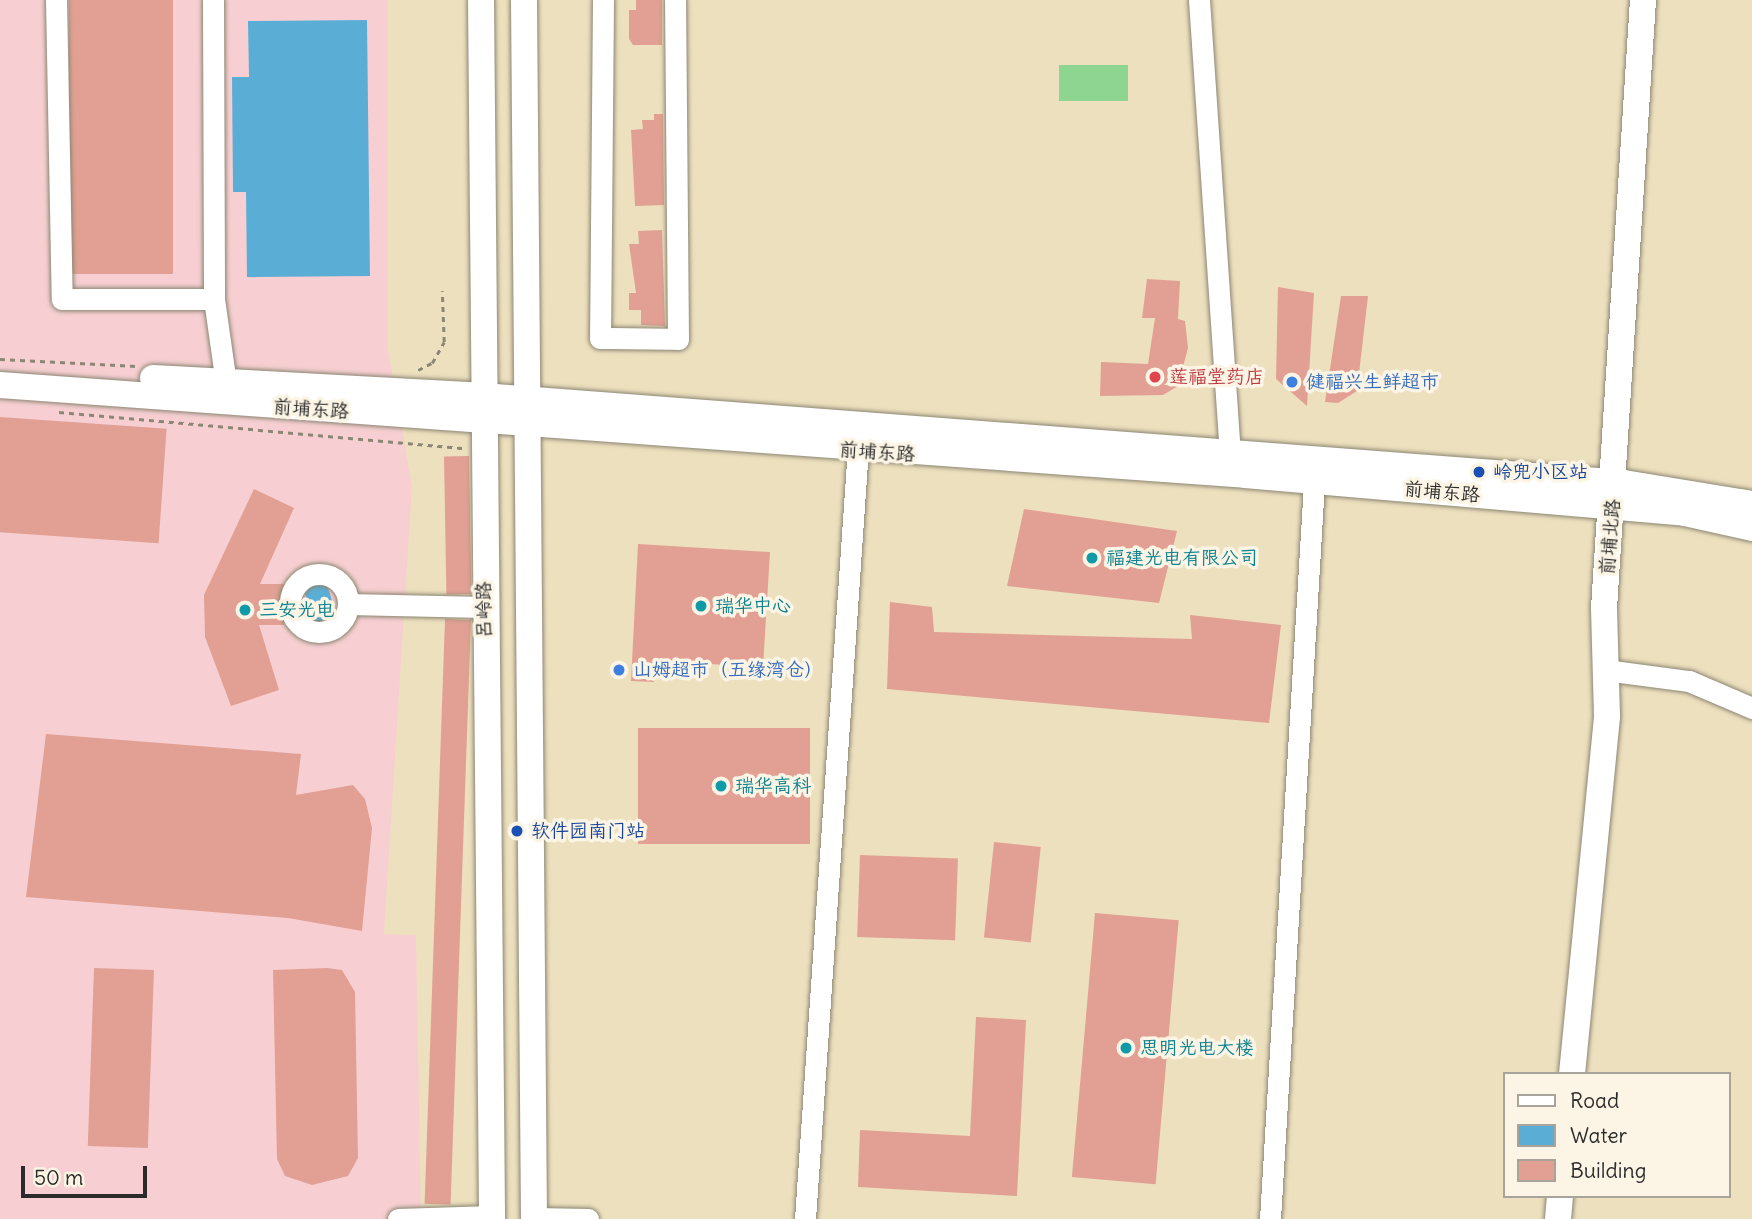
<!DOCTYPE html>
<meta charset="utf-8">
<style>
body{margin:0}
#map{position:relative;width:1752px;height:1219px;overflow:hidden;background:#ede0be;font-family:Delius,"LXGW WenKai TC",sans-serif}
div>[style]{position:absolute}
.built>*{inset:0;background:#f7cfd2}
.green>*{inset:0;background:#8dd590;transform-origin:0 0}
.water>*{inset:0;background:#5aaed6}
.building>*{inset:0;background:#e1a093;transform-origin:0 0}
.path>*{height:2.5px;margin-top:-1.25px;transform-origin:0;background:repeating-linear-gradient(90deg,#8c8674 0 5px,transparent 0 10px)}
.roads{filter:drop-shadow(0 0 2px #8c8674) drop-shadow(0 0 2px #8c8674)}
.minor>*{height:21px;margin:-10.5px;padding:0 10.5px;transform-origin:10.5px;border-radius:10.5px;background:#fff}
.minor>.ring{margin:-10.5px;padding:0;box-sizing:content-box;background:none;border:21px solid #fff;border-radius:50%}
.major>*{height:26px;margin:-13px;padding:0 13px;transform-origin:13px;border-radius:13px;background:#fff}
.dots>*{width:19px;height:19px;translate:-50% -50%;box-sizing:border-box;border:4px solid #fcf5e5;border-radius:50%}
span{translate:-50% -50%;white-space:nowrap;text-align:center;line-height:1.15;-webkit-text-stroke:7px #fcf5e5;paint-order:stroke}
.health-label{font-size:19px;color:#be3a42}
.left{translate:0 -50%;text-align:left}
.shop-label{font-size:19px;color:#366cbe}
.street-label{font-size:19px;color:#2b2b2b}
.transit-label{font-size:19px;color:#164399}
.culture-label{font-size:19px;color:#0d838f}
.legend{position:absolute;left:1503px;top:1072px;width:228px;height:126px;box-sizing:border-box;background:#fcf5e5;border:2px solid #a8a49b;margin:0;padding:9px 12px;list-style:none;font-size:21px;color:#2b2b2b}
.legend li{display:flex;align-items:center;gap:14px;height:35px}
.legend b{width:35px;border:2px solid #a8a49b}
.scale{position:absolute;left:21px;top:1166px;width:126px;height:32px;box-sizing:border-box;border:4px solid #2b2b2b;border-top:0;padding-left:9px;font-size:21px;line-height:24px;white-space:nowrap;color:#2b2b2b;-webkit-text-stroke:5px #fcf5e5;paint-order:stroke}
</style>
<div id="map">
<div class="built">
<i style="clip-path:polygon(0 0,388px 0,388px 350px,412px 486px,384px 934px,416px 935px,421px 1219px,0 1219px)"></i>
</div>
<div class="green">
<i style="left:1128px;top:65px;width:36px;height:69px;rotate:90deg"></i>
</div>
<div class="water">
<i style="clip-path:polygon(367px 20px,370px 276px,247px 277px,246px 192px,233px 192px,232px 77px,249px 77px,248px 21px)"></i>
<i style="clip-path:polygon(315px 581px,328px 588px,333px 604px,328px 618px,315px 624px,305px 594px)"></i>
</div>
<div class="building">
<i style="left:69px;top:0;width:104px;height:274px"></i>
<i style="clip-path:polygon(636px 0,662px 0,662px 45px,633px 45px,629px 39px,629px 10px,636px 10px)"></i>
<i style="clip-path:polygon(654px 114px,663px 114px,664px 205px,635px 206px,631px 130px,643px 129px,642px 120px,654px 120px)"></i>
<i style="clip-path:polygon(662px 230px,665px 326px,641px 325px,641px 310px,629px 310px,629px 293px,636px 293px,629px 244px,639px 244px,638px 231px)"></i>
<i style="clip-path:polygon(1147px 279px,1180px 281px,1178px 319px,1185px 321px,1188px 348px,1178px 386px,1163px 395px,1100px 396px,1101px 362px,1148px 364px,1155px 318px,1142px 318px)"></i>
<i style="clip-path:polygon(1278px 287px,1314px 293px,1307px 406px,1276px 379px)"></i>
<i style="clip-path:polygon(1341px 296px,1368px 296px,1357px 391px,1338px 403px,1325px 402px)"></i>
<i style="left:0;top:417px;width:167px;height:115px;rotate:4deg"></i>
<i style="left:469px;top:456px;width:138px;height:25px;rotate:89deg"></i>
<i style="clip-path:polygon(254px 489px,294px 508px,260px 584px,285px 584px,284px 625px,259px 625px,279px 690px,231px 706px,205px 637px,204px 595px)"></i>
<i style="clip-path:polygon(1024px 509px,1177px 531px,1159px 603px,1007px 586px)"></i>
<i style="clip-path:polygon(638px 544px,770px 552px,763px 667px,655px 661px,654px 682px,631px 681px)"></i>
<i style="clip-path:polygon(890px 602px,932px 607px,934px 632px,1192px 639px,1190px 615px,1281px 625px,1269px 723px,887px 689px)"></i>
<i style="left:445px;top:619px;width:26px;height:585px;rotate:2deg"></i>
<i style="left:638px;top:728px;width:172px;height:116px"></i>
<i style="clip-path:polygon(46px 734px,301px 754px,296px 795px,353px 785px,365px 799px,372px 828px,362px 931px,288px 918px,26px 897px)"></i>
<i style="left:994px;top:842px;width:47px;height:96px;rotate:6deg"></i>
<i style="left:860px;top:855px;width:98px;height:82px;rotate:2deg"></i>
<i style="left:1095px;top:913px;width:84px;height:265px;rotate:5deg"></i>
<i style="left:94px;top:968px;width:60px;height:178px;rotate:2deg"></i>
<i style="clip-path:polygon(327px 968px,342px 970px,355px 992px,358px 1158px,348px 1176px,312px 1185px,285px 1176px,277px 1159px,273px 970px)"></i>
<i style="clip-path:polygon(976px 1017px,1026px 1020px,1017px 1196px,858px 1187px,860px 1130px,970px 1136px)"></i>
</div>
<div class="path">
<i style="left:0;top:359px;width:137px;rotate:2.9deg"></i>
<i style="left:418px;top:370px;width:16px;rotate:-27deg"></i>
<i style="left:432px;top:363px;width:24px;rotate:-60deg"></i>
<i style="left:444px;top:342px;width:51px;rotate:-92.2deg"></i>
<i style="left:59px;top:412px;width:407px;rotate:5.1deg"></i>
</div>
<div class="roads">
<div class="minor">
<i style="left:56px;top:0;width:299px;rotate:88.9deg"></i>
<i style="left:62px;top:299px;width:152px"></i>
<i style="left:213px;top:0;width:299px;rotate:89.8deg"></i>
<i style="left:214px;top:299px;width:85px;rotate:81.9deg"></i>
<i style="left:603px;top:0;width:338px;rotate:90.5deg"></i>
<i style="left:600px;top:338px;width:78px;rotate:0.7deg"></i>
<i style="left:678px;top:339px;width:339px;rotate:-90.5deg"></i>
<i style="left:1199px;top:0;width:470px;rotate:86.1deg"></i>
<i class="ring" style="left:290px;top:574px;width:37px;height:37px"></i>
<i style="left:348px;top:604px;width:136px;rotate:1.3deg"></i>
<i style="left:1605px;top:670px;width:85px;rotate:7.5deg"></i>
<i style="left:1689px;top:681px;width:69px;rotate:23.2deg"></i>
<i style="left:534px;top:1218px;width:54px;rotate:1.1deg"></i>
<i style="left:398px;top:1219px;width:94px;rotate:-1.8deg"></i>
<i style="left:805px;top:1219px;width:789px;rotate:-86.07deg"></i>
<i style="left:1270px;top:1219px;width:754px;rotate:-86.58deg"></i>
</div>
<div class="major">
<i style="left:481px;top:0;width:1219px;rotate:89.48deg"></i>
<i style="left:524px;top:0;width:1219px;rotate:89.53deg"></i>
<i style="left:153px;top:378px;width:330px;rotate:3.1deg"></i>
<i style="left:483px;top:396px;width:1144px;rotate:4.36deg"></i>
<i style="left:1624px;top:483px;width:130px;rotate:9.3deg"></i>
<i style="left:0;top:385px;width:1248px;rotate:4.13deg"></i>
<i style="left:1245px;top:475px;width:442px;rotate:4.9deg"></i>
<i style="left:1685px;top:513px;width:69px;rotate:12.6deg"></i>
<i style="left:1572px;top:1074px;width:360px;rotate:-84.4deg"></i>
<i style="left:1607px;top:716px;width:108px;rotate:-91.6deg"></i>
<i style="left:1604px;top:608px;width:609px;rotate:-86.33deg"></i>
<i style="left:1558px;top:1219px;width:23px;rotate:-85deg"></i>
</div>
</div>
<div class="dots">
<i style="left:1155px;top:377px;background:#e0444e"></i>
<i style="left:1292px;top:382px;background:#3f7fe0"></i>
<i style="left:1479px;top:472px;background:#1a4fb4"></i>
<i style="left:1092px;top:558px;background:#0f9aa8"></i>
<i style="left:701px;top:606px;background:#0f9aa8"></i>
<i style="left:245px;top:610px;background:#0f9aa8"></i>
<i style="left:619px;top:670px;background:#3f7fe0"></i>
<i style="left:721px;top:786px;background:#0f9aa8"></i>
<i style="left:517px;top:831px;background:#1a4fb4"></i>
<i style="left:1126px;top:1048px;background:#0f9aa8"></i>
</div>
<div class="health-label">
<span class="left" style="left:1169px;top:377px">莲福堂药店</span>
</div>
<div class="shop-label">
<span class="left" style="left:1306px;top:382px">健福兴生鲜超市</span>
<span class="left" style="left:633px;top:670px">山姆超市（五缘湾仓）</span>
</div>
<div class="street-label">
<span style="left:311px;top:409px;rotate:4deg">前埔东路</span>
<span style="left:877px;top:452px;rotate:4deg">前埔东路</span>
<span style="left:1442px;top:492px;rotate:5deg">前埔东路</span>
<span style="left:1610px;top:537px;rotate:-85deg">前埔北路</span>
<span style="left:484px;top:610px;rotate:-91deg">吕岭路</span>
</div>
<div class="transit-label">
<span class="left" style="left:1493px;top:472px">岭兜小区站</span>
<span class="left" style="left:531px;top:831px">软件园南门站</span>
</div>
<div class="culture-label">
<span class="left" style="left:1106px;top:558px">福建光电有限公司</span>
<span class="left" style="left:715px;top:606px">瑞华中心</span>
<span class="left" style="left:259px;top:610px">三安光电</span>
<span class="left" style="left:735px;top:786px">瑞华高科</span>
<span class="left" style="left:1140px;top:1048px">思明光电大楼</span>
</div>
<ul class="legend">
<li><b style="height:9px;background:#fff"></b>Road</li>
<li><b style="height:19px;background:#5aaed6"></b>Water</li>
<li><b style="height:19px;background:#e1a093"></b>Building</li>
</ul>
<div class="scale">50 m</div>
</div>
